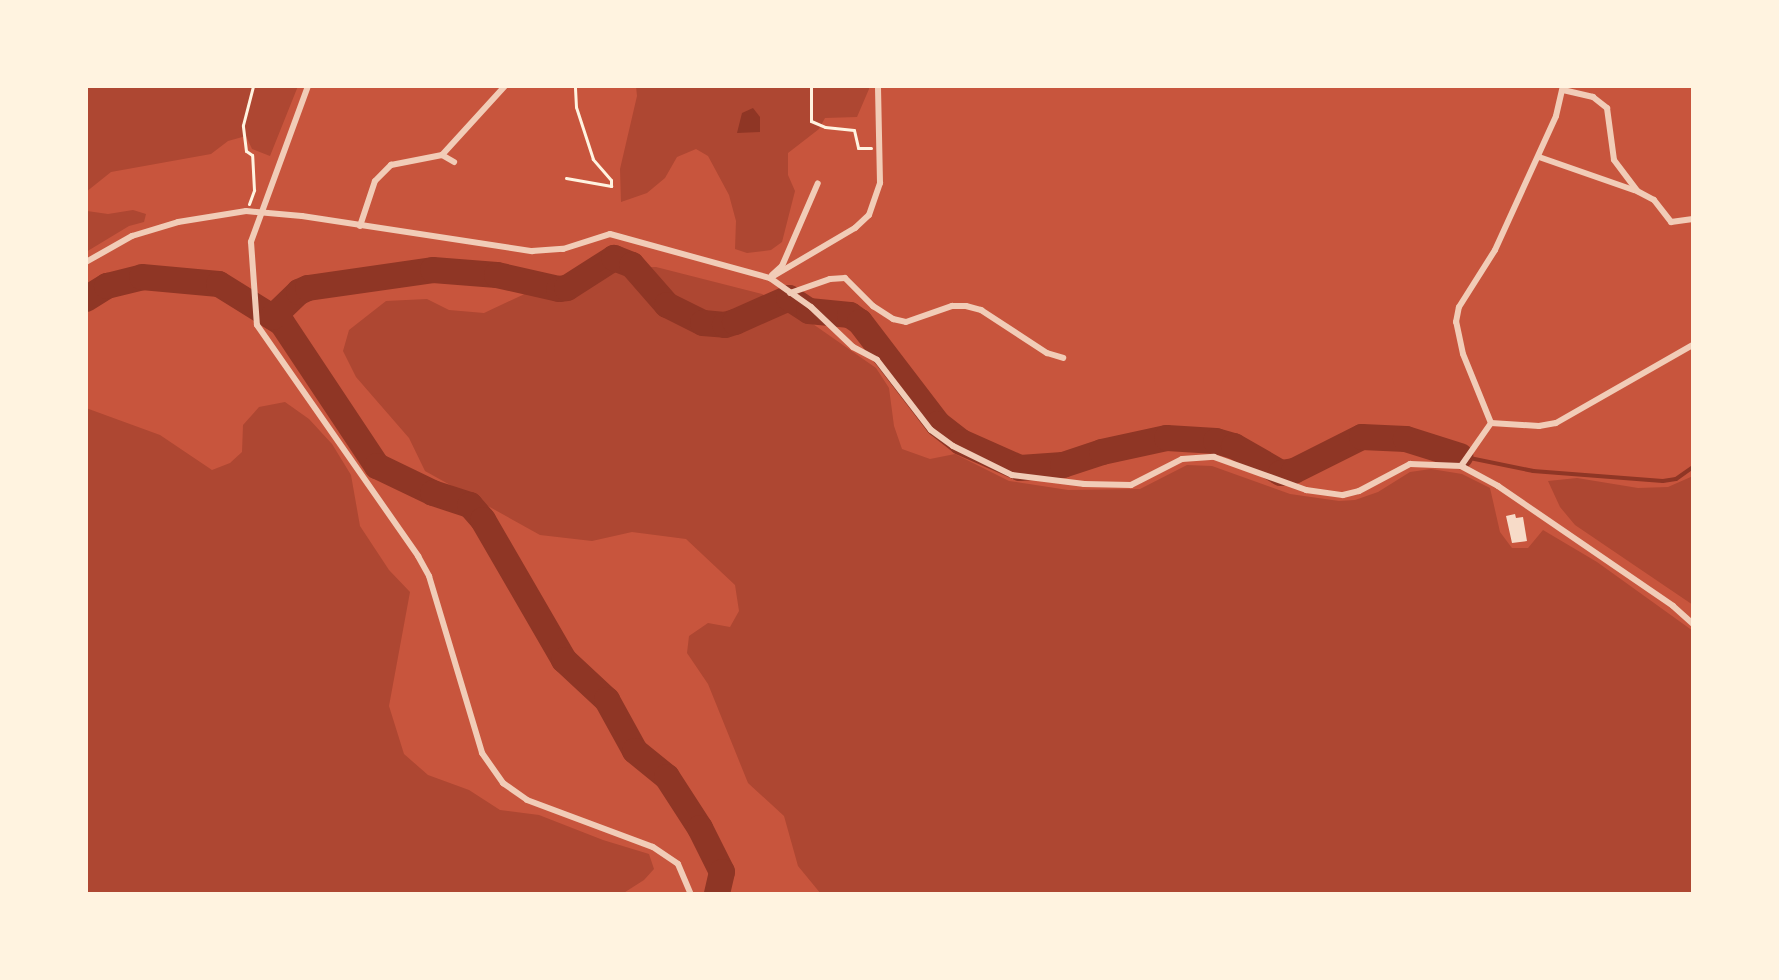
<!DOCTYPE html>
<style>
body{margin:0}
#map{position:relative;width:1779px;height:980px;overflow:hidden;background:#c8553d;font-family:Overpass,sans-serif}
div>[style]{position:absolute}
.green>*{inset:0;background:#ae4732}
.water>*{inset:0;background:#8f3625}
.stream>*{height:4px;margin:-2px;padding:0 2px;transform-origin:2px;border-radius:2px;background:#8f3625}
.river>*{height:26px;margin:-13px;padding:0 13px;transform-origin:13px;border-radius:13px;background:#8f3625}
.building>*{inset:0;background:#f7dbc8}
.path>*{height:3px;margin:-1.5px;padding:0 1.5px;transform-origin:1.5px;border-radius:1.5px;background:#fff3e0}
.minor>*{height:6px;margin:-3px;padding:0 3px;transform-origin:3px;border-radius:3px;background:#f1ccb7}
span{translate:-50% -50%;white-space:nowrap;text-align:center;line-height:1.15;-webkit-text-stroke:6px #fff3e0;paint-order:stroke}
.frame{position:absolute;inset:0;border:88px solid #fff3e0;pointer-events:none}
</style>
<div id="map">
<div class="green">
<i style="clip-path:polygon(86px 86px,298px 86px,270px 156px,252px 149px,246px 136px,228px 141px,211px 154px,111px 172px,86px 192px)"></i>
<i style="clip-path:polygon(636px 86px,869px 86px,869px 89px,857px 117px,825px 118px,819px 129px,788px 153px,788px 175px,795px 191px,782px 242px,771px 250px,747px 253px,735px 249px,736px 221px,729px 195px,708px 156px,696px 149px,677px 157px,665px 178px,647px 193px,621px 202px,620px 169px,637px 96px)"></i>
<i style="clip-path:polygon(86px 205px,87px 211px,108px 214px,133px 210px,146px 214px,144px 222px,129px 226px,86px 252px)"></i>
<i style="clip-path:polygon(656px 267px,762px 294px,810px 322px,876px 368px,889px 388px,894px 426px,902px 449px,930px 459px,955px 454px,1009px 481px,1068px 490px,1140px 489px,1187px 465px,1212px 466px,1290px 494px,1339px 501px,1355px 500px,1378px 492px,1410px 472px,1431px 469px,1462px 474px,1490px 488px,1500px 532px,1512px 548px,1528px 548px,1543px 530px,1597px 562px,1693px 631px,1693px 894px,821px 894px,798px 866px,784px 816px,748px 783px,708px 684px,687px 653px,689px 636px,708px 623px,730px 627px,739px 611px,735px 585px,686px 539px,632px 532px,592px 541px,540px 535px,425px 471px,409px 438px,356px 377px,343px 351px,349px 330px,386px 301px,427px 299px,449px 310px,484px 313px,529px 292px,612px 268px)"></i>
<i style="clip-path:polygon(285px 402px,309px 419px,332px 444px,351px 475px,360px 526px,389px 570px,410px 592px,389px 706px,404px 754px,428px 775px,469px 790px,500px 810px,539px 815px,603px 840px,649px 854px,654px 869px,644px 880px,622px 894px,86px 894px,86px 408px,160px 435px,212px 470px,230px 463px,242px 452px,243px 425px,259px 407px)"></i>
<i style="clip-path:polygon(1693px 476px,1693px 605px,1575px 525px,1560px 507px,1548px 481px,1577px 478px,1638px 488px,1668px 487px)"></i>
</div>
<div class="water">
<i style="clip-path:polygon(753px 108px,760px 117px,760px 132px,737px 133px,742px 113px)"></i>
</div>
<div class="stream">
<i style="left:1460px;top:456px;width:75px;rotate:11.6deg"></i>
<i style="left:1533px;top:471px;width:130px;rotate:4.4deg"></i>
<i style="left:1663px;top:481px;width:13px;rotate:-9deg"></i>
<i style="left:1676px;top:479px;width:21px;rotate:-35deg"></i>
</div>
<div class="river">
<i style="left:86px;top:299px;width:25px;rotate:-32deg"></i>
<i style="left:107px;top:286px;width:36px;rotate:-14deg"></i>
<i style="left:142px;top:277px;width:77px;rotate:5.2deg"></i>
<i style="left:219px;top:284px;width:74px;rotate:31.8deg"></i>
<i style="left:282px;top:323px;width:172px;rotate:56.4deg"></i>
<i style="left:377px;top:466px;width:62px;rotate:25.7deg"></i>
<i style="left:433px;top:493px;width:39px;rotate:18deg"></i>
<i style="left:470px;top:505px;width:20px;rotate:49deg"></i>
<i style="left:483px;top:520px;width:162px;rotate:59.9deg"></i>
<i style="left:564px;top:660px;width:59px;rotate:42.9deg"></i>
<i style="left:607px;top:700px;width:58px;rotate:61.2deg"></i>
<i style="left:635px;top:751px;width:41px;rotate:39.1deg"></i>
<i style="left:667px;top:777px;width:61px;rotate:57.1deg"></i>
<i style="left:700px;top:828px;width:49px;rotate:63.4deg"></i>
<i style="left:722px;top:872px;width:23px;rotate:103deg"></i>
<i style="left:273px;top:317px;width:36px;rotate:-44deg"></i>
<i style="left:299px;top:292px;width:10px;rotate:-24deg"></i>
<i style="left:308px;top:288px;width:126px;rotate:-8.2deg"></i>
<i style="left:433px;top:270px;width:64px;rotate:4.5deg"></i>
<i style="left:497px;top:275px;width:64px;rotate:12.7deg"></i>
<i style="left:559px;top:289px;width:8px;rotate:-7deg"></i>
<i style="left:567px;top:288px;width:56px;rotate:-32.6deg"></i>
<i style="left:614px;top:258px;width:19px;rotate:21deg"></i>
<i style="left:632px;top:265px;width:53px;rotate:48.8deg"></i>
<i style="left:667px;top:305px;width:40px;rotate:26.6deg"></i>
<i style="left:703px;top:323px;width:22px;rotate:5deg"></i>
<i style="left:725px;top:325px;width:10px;rotate:-17deg"></i>
<i style="left:735px;top:322px;width:59px;rotate:-24deg"></i>
<i style="left:789px;top:298px;width:24px;rotate:33deg"></i>
<i style="left:809px;top:311px;width:41px;rotate:5.6deg"></i>
<i style="left:850px;top:315px;width:12px;rotate:35deg"></i>
<i style="left:860px;top:322px;width:128px;rotate:52.6deg"></i>
<i style="left:938px;top:424px;width:29px;rotate:38deg"></i>
<i style="left:961px;top:442px;width:64px;rotate:23.8deg"></i>
<i style="left:1020px;top:468px;width:43px;rotate:-4deg"></i>
<i style="left:1063px;top:465px;width:41px;rotate:-18.4deg"></i>
<i style="left:1102px;top:452px;width:66px;rotate:-12.2deg"></i>
<i style="left:1167px;top:438px;width:49px;rotate:3.5deg"></i>
<i style="left:1216px;top:441px;width:19px;rotate:16deg"></i>
<i style="left:1234px;top:446px;width:54px;rotate:29.9deg"></i>
<i style="left:1281px;top:473px;width:13px;rotate:-9deg"></i>
<i style="left:1294px;top:471px;width:76px;rotate:-26.6deg"></i>
<i style="left:1362px;top:437px;width:44px;rotate:2.6deg"></i>
<i style="left:1406px;top:439px;width:57px;rotate:17.5deg"></i>
</div>
<div class="building">
<i style="clip-path:polygon(1515px 514px,1516px 518px,1523px 517px,1527px 541px,1512px 543px,1506px 516px)"></i>
</div>
<div class="path">
<i style="left:811px;top:86px;width:35px;rotate:90deg"></i>
<i style="left:811px;top:121px;width:15px;rotate:23deg"></i>
<i style="left:825px;top:127px;width:29px;rotate:6deg"></i>
<i style="left:854px;top:130px;width:18px;rotate:77deg"></i>
<i style="left:858px;top:148px;width:13px"></i>
<i style="left:566px;top:178px;width:46px;rotate:10.1deg"></i>
<i style="left:611px;top:186px;width:6px;rotate:-90deg"></i>
<i style="left:611px;top:180px;width:28px;rotate:-131deg"></i>
<i style="left:593px;top:159px;width:55px;rotate:-108.1deg"></i>
<i style="left:576px;top:107px;width:21px;rotate:-93deg"></i>
<i style="left:249px;top:204px;width:15px;rotate:-70deg"></i>
<i style="left:254px;top:190px;width:35px;rotate:-93deg"></i>
<i style="left:252px;top:155px;width:7px;rotate:-146deg"></i>
<i style="left:246px;top:151px;width:26px;rotate:-97deg"></i>
<i style="left:243px;top:125px;width:40px;rotate:-75.6deg"></i>
</div>
<div class="minor">
<i style="left:308px;top:86px;width:166px;rotate:110.1deg"></i>
<i style="left:251px;top:242px;width:83px;rotate:85.9deg"></i>
<i style="left:257px;top:325px;width:282px;rotate:55.1deg"></i>
<i style="left:418px;top:556px;width:23px;rotate:61deg"></i>
<i style="left:429px;top:576px;width:185px;rotate:73.3deg"></i>
<i style="left:482px;top:753px;width:37px;rotate:55deg"></i>
<i style="left:503px;top:783px;width:29px;rotate:35deg"></i>
<i style="left:527px;top:800px;width:134px;rotate:20.5deg"></i>
<i style="left:653px;top:847px;width:30px;rotate:34deg"></i>
<i style="left:678px;top:864px;width:33px;rotate:67deg"></i>
<i style="left:1563px;top:90px;width:31px;rotate:13deg"></i>
<i style="left:1593px;top:97px;width:18px;rotate:38deg"></i>
<i style="left:1607px;top:108px;width:52px;rotate:82.3deg"></i>
<i style="left:1614px;top:160px;width:39px;rotate:53deg"></i>
<i style="left:1637px;top:191px;width:19px;rotate:28deg"></i>
<i style="left:1654px;top:200px;width:28px;rotate:52deg"></i>
<i style="left:1671px;top:222px;width:22px;rotate:-8deg"></i>
<i style="left:442px;top:155px;width:93px;rotate:-47.6deg"></i>
<i style="left:1539px;top:157px;width:101px;rotate:19.2deg"></i>
<i style="left:360px;top:226px;width:47px;rotate:-71.6deg"></i>
<i style="left:375px;top:181px;width:23px;rotate:-45deg"></i>
<i style="left:391px;top:165px;width:52px;rotate:-11.1deg"></i>
<i style="left:442px;top:155px;width:14px;rotate:30deg"></i>
<i style="left:86px;top:262px;width:53px;rotate:-29.5deg"></i>
<i style="left:132px;top:236px;width:48px;rotate:-16.9deg"></i>
<i style="left:178px;top:222px;width:69px;rotate:-9.2deg"></i>
<i style="left:246px;top:211px;width:56px;rotate:5.1deg"></i>
<i style="left:302px;top:216px;width:233px;rotate:8.7deg"></i>
<i style="left:532px;top:251px;width:31px;rotate:-4deg"></i>
<i style="left:563px;top:249px;width:49px;rotate:-17.7deg"></i>
<i style="left:610px;top:234px;width:166px;rotate:15.4deg"></i>
<i style="left:770px;top:278px;width:99px;rotate:-30.5deg"></i>
<i style="left:855px;top:228px;width:19px;rotate:-43deg"></i>
<i style="left:869px;top:215px;width:34px;rotate:-71deg"></i>
<i style="left:880px;top:183px;width:97px;rotate:-91.2deg"></i>
<i style="left:772px;top:275px;width:13px;rotate:-42deg"></i>
<i style="left:782px;top:266px;width:90px;rotate:-66.6deg"></i>
<i style="left:770px;top:278px;width:50px;rotate:35.3deg"></i>
<i style="left:811px;top:307px;width:58px;rotate:43.6deg"></i>
<i style="left:853px;top:347px;width:27px;rotate:28deg"></i>
<i style="left:877px;top:360px;width:88px;rotate:52.4deg"></i>
<i style="left:931px;top:430px;width:27px;rotate:36deg"></i>
<i style="left:953px;top:446px;width:66px;rotate:26.2deg"></i>
<i style="left:1012px;top:475px;width:73px;rotate:7.1deg"></i>
<i style="left:1084px;top:484px;width:47px;rotate:1.2deg"></i>
<i style="left:1131px;top:485px;width:57px;rotate:-27deg"></i>
<i style="left:1182px;top:459px;width:32px;rotate:-4deg"></i>
<i style="left:1214px;top:457px;width:98px;rotate:19.7deg"></i>
<i style="left:1306px;top:490px;width:37px;rotate:8deg"></i>
<i style="left:1343px;top:495px;width:16px;rotate:-14deg"></i>
<i style="left:1359px;top:491px;width:58px;rotate:-27.9deg"></i>
<i style="left:1410px;top:464px;width:51px;rotate:2.2deg"></i>
<i style="left:1461px;top:466px;width:42px;rotate:28.4deg"></i>
<i style="left:1498px;top:486px;width:212px;rotate:34.4deg"></i>
<i style="left:1673px;top:606px;width:27px;rotate:42deg"></i>
<i style="left:790px;top:293px;width:42px;rotate:-19.3deg"></i>
<i style="left:830px;top:279px;width:15px;rotate:-4deg"></i>
<i style="left:845px;top:278px;width:40px;rotate:45deg"></i>
<i style="left:873px;top:306px;width:24px;rotate:33deg"></i>
<i style="left:893px;top:319px;width:13px;rotate:13deg"></i>
<i style="left:906px;top:322px;width:49px;rotate:-19.2deg"></i>
<i style="left:952px;top:306px;width:14px"></i>
<i style="left:966px;top:306px;width:16px;rotate:15deg"></i>
<i style="left:981px;top:310px;width:79px;rotate:33.1deg"></i>
<i style="left:1047px;top:353px;width:17px;rotate:17deg"></i>
<i style="left:1491px;top:423px;width:48px;rotate:3.6deg"></i>
<i style="left:1539px;top:426px;width:17px;rotate:-10deg"></i>
<i style="left:1556px;top:423px;width:158px;rotate:-29.7deg"></i>
<i style="left:1461px;top:466px;width:52px;rotate:-55.1deg"></i>
<i style="left:1491px;top:423px;width:74px;rotate:-112.1deg"></i>
<i style="left:1463px;top:354px;width:33px;rotate:-102deg"></i>
<i style="left:1456px;top:322px;width:15px;rotate:-79deg"></i>
<i style="left:1459px;top:307px;width:67px;rotate:-57.7deg"></i>
<i style="left:1495px;top:250px;width:147px;rotate:-65.5deg"></i>
<i style="left:1556px;top:116px;width:31px;rotate:-77deg"></i>
</div>
<div class="frame"></div>
</div>
